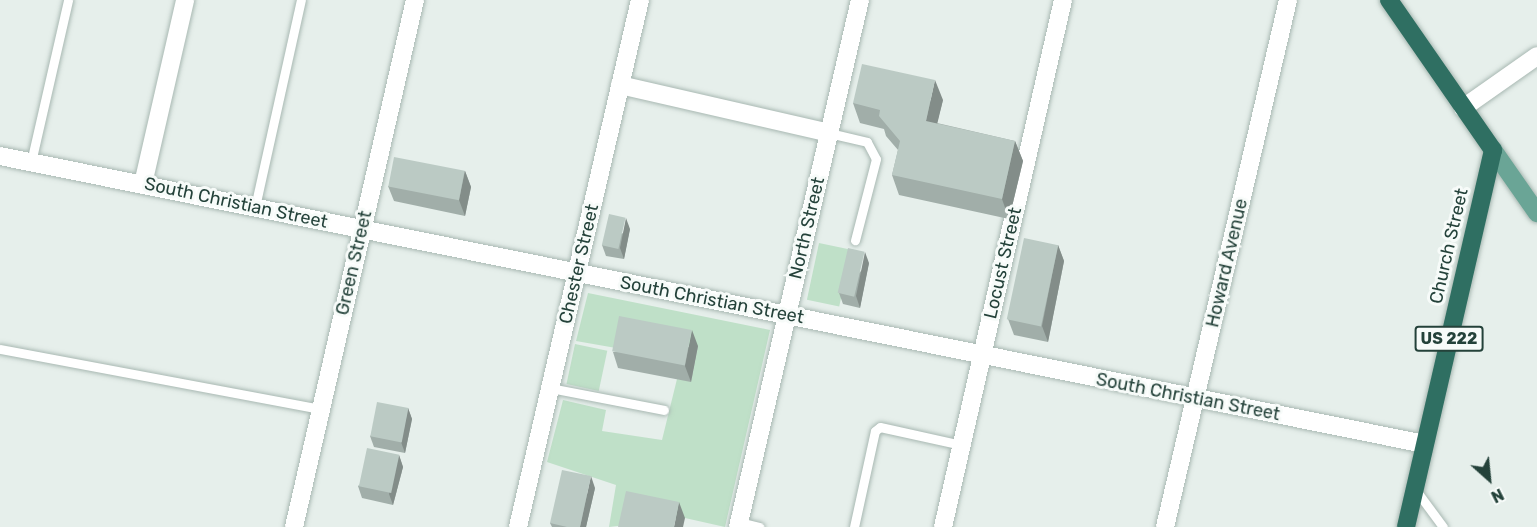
<!DOCTYPE html>
<style>
body{margin:0}
#map{position:relative;width:1537px;height:527px;overflow:hidden;background:#e6efeb;font-family:Rubik,sans-serif}
div>[style]{position:absolute}
.green>*{inset:0;background:#bfe0c8;transform-origin:0 0}
.roads{filter:drop-shadow(0 0 2px #a8b8b2) drop-shadow(0 0 2px #a8b8b2)}
.lane>*{height:9px;margin:-4.5px;padding:0 4.5px;transform-origin:4.5px;border-radius:4.5px;background:#fff}
.street>*{height:18px;margin:-9px;padding:0 9px;transform-origin:9px;border-radius:9px;background:#fff}
.secondary>*{height:18px;margin:-9px;padding:0 9px;transform-origin:9px;border-radius:9px;background:#fff}
.primary>*{height:18px;margin:-9px;padding:0 9px;transform-origin:9px;border-radius:9px;background:#6aa596}
.highway>*{height:18px;margin:-9px;padding:0 9px;transform-origin:9px;border-radius:9px;background:#2f6f62}
.wall>*{inset:0;background:#a1aea9}
.shaded-wall>*{inset:0;background:#838d89}
.building>*{inset:0;background:#bbcac4;transform-origin:0 0}
span{translate:-50% -50%;white-space:nowrap;text-align:center;line-height:1.15;-webkit-text-stroke:6px #f7fbf9;paint-order:stroke}
.shield-label span{padding:2px 4px;background:#f7fbf9;border:2px solid;border-radius:4px;-webkit-text-stroke-width:0}
.shield-label{font-size:16px;color:#24423a;font-weight:700}
.street-label{font-size:18px;color:#24423a}
.north{position:absolute;left:1459px;top:449px;width:60px;height:60px;-webkit-text-stroke:4px #f7fbf9;paint-order:stroke;rotate:153deg;font-size:16px;font-weight:700;line-height:24px;text-align:center;color:#24423a}
.north::after{content:'';display:block;margin:auto;width:21px;height:27px;background:#24423a;clip-path:polygon(50% 0,100% 100%,50% 72%,0 100%)}
</style>
<div id="map">
<div class="green">
<i style="left:819px;top:243px;width:33px;height:58px;rotate:12deg"></i>
<i style="clip-path:polygon(588px 293px,770px 330px,725px 527px,685px 518px,609px 527px,616px 485px,547px 462px,563px 400px,606px 410px,602px 431px,662px 440px,677px 379px,691px 381px,698px 346px,616px 348px,576px 341px)"></i>
<i style="left:575px;top:344px;width:33px;height:41px;rotate:12deg"></i>
</div>
<div class="roads">
<div class="lane">
<i style="left:829px;top:133px;width:39px;rotate:13deg"></i>
<i style="left:867px;top:142px;width:19px;rotate:62deg"></i>
<i style="left:876px;top:159px;width:84px;rotate:104.5deg"></i>
<i style="left:31px;top:162px;width:166px;rotate:-77.1deg"></i>
<i style="left:255px;top:207px;width:212px;rotate:-77.5deg"></i>
<i style="left:0;top:349px;width:327px;rotate:10.6deg"></i>
<i style="left:550px;top:388px;width:116px;rotate:10.9deg"></i>
<i style="left:1415px;top:489px;width:47px;rotate:53.6deg"></i>
<i style="left:739px;top:522px;width:21px;rotate:14deg"></i>
<i style="left:854px;top:527px;width:98px;rotate:-77.7deg"></i>
<i style="left:875px;top:431px;width:6px;rotate:-39deg"></i>
<i style="left:880px;top:427px;width:83px;rotate:12.5deg"></i>
</div>
<div class="street">
<i style="left:620px;top:85px;width:214px;rotate:12.9deg"></i>
<i style="left:0;top:156px;width:1453px;rotate:11.43deg"></i>
<i style="left:143px;top:184px;width:189px;rotate:-77.1deg"></i>
<i style="left:294px;top:527px;width:541px;rotate:-77.07deg"></i>
<i style="left:518px;top:527px;width:541px;rotate:-76.97deg"></i>
<i style="left:738px;top:527px;width:541px;rotate:-76.97deg"></i>
<i style="left:943px;top:527px;width:540px;rotate:-77.17deg"></i>
<i style="left:1165px;top:527px;width:541px;rotate:-76.86deg"></i>
</div>
<div class="secondary">
<i style="left:1463px;top:108px;width:90px;rotate:-35.1deg"></i>
</div>
<div class="primary">
<i style="left:1493px;top:150px;width:77px;rotate:55.1deg"></i>
</div>
<div class="highway">
<i style="left:1389px;top:0;width:183px;rotate:55.3deg"></i>
<i style="left:1493px;top:150px;width:387px;rotate:103deg"></i>
</div>
</div>
<div class="wall">
<i style="clip-path:polygon(943px 100px,937px 123px,1015px 141px,1023px 161px,1009px 219px,899px 195px,892px 175px,898px 150px,886px 136px,884px 129px,860px 123px,853px 103px)"></i>
<i style="clip-path:polygon(465px 171px,471px 187px,465px 216px,394px 201px,388px 186px)"></i>
<i style="clip-path:polygon(630px 229px,624px 259px,606px 256px,602px 245px)"></i>
<i style="clip-path:polygon(1058px 245px,1064px 261px,1048px 342px,1014px 335px,1008px 319px)"></i>
<i style="clip-path:polygon(869px 263px,860px 308px,843px 304px,839px 293px)"></i>
<i style="clip-path:polygon(698px 346px,691px 382px,618px 368px,613px 352px)"></i>
<i style="clip-path:polygon(408px 408px,412px 419px,405px 453px,374px 447px,370px 436px)"></i>
<i style="clip-path:polygon(399px 455px,403px 467px,393px 505px,362px 498px,358px 486px)"></i>
<i style="clip-path:polygon(595px 488px,586px 527px,552px 527px,550px 523px)"></i>
</div>
<div class="shaded-wall">
<i style="clip-path:polygon(935px 80px,943px 100px,933px 141px,926px 121px)"></i>
<i style="clip-path:polygon(1015px 141px,1023px 161px,1009px 219px,1002px 199px)"></i>
<i style="clip-path:polygon(465px 171px,471px 187px,465px 216px,459px 200px)"></i>
<i style="clip-path:polygon(626px 218px,630px 229px,624px 259px,620px 248px)"></i>
<i style="clip-path:polygon(1058px 245px,1064px 261px,1048px 342px,1042px 326px)"></i>
<i style="clip-path:polygon(865px 252px,869px 263px,860px 308px,856px 296px)"></i>
<i style="clip-path:polygon(692px 330px,698px 346px,691px 382px,685px 366px)"></i>
<i style="clip-path:polygon(408px 408px,412px 419px,405px 453px,401px 442px)"></i>
<i style="clip-path:polygon(399px 455px,403px 467px,393px 505px,389px 494px)"></i>
<i style="clip-path:polygon(591px 476px,595px 488px,586px 527px,580px 527px)"></i>
<i style="clip-path:polygon(679px 502px,685px 518px,683px 527px,674px 527px)"></i>
</div>
<div class="building">
<i style="clip-path:polygon(862px 64px,935px 80px,926px 121px,1015px 141px,1002px 199px,892px 175px,900px 141px,879px 116px,880px 110px,853px 103px)"></i>
<i style="left:394px;top:157px;width:72px;height:30px;rotate:11deg"></i>
<i style="left:609px;top:214px;width:17px;height:32px;rotate:13deg"></i>
<i style="left:1024px;top:238px;width:35px;height:83px;rotate:12deg"></i>
<i style="left:848px;top:248px;width:17px;height:46px;rotate:13deg"></i>
<i style="left:619px;top:316px;width:74px;height:36px;rotate:11deg"></i>
<i style="left:377px;top:402px;width:32px;height:35px;rotate:11deg"></i>
<i style="left:367px;top:448px;width:33px;height:39px;rotate:12deg"></i>
<i style="clip-path:polygon(562px 470px,591px 476px,580px 527px,567px 527px,550px 523px)"></i>
<i style="clip-path:polygon(626px 491px,679px 502px,674px 527px,618px 527px)"></i>
</div>
<div class="shield-label">
<span style="left:1449px;top:339px">US 222</span>
</div>
<div class="street-label">
<span style="left:236px;top:203px;rotate:12deg">South Christian Street</span>
<span style="left:807px;top:228px;rotate:-77deg">North Street</span>
<span style="left:1449px;top:246px;rotate:-77deg">Church Street</span>
<span style="left:354px;top:263px;rotate:-77deg">Green Street</span>
<span style="left:1003px;top:263px;rotate:-77deg">Locust Street</span>
<span style="left:1227px;top:263px;rotate:-77deg">Howard Avenue</span>
<span style="left:579px;top:264px;rotate:-77deg">Chester Street</span>
<span style="left:712px;top:300px;rotate:11deg">South Christian Street</span>
<span style="left:1188px;top:397px;rotate:11deg">South Christian Street</span>
</div>
<div class="north">N</div>
</div>
